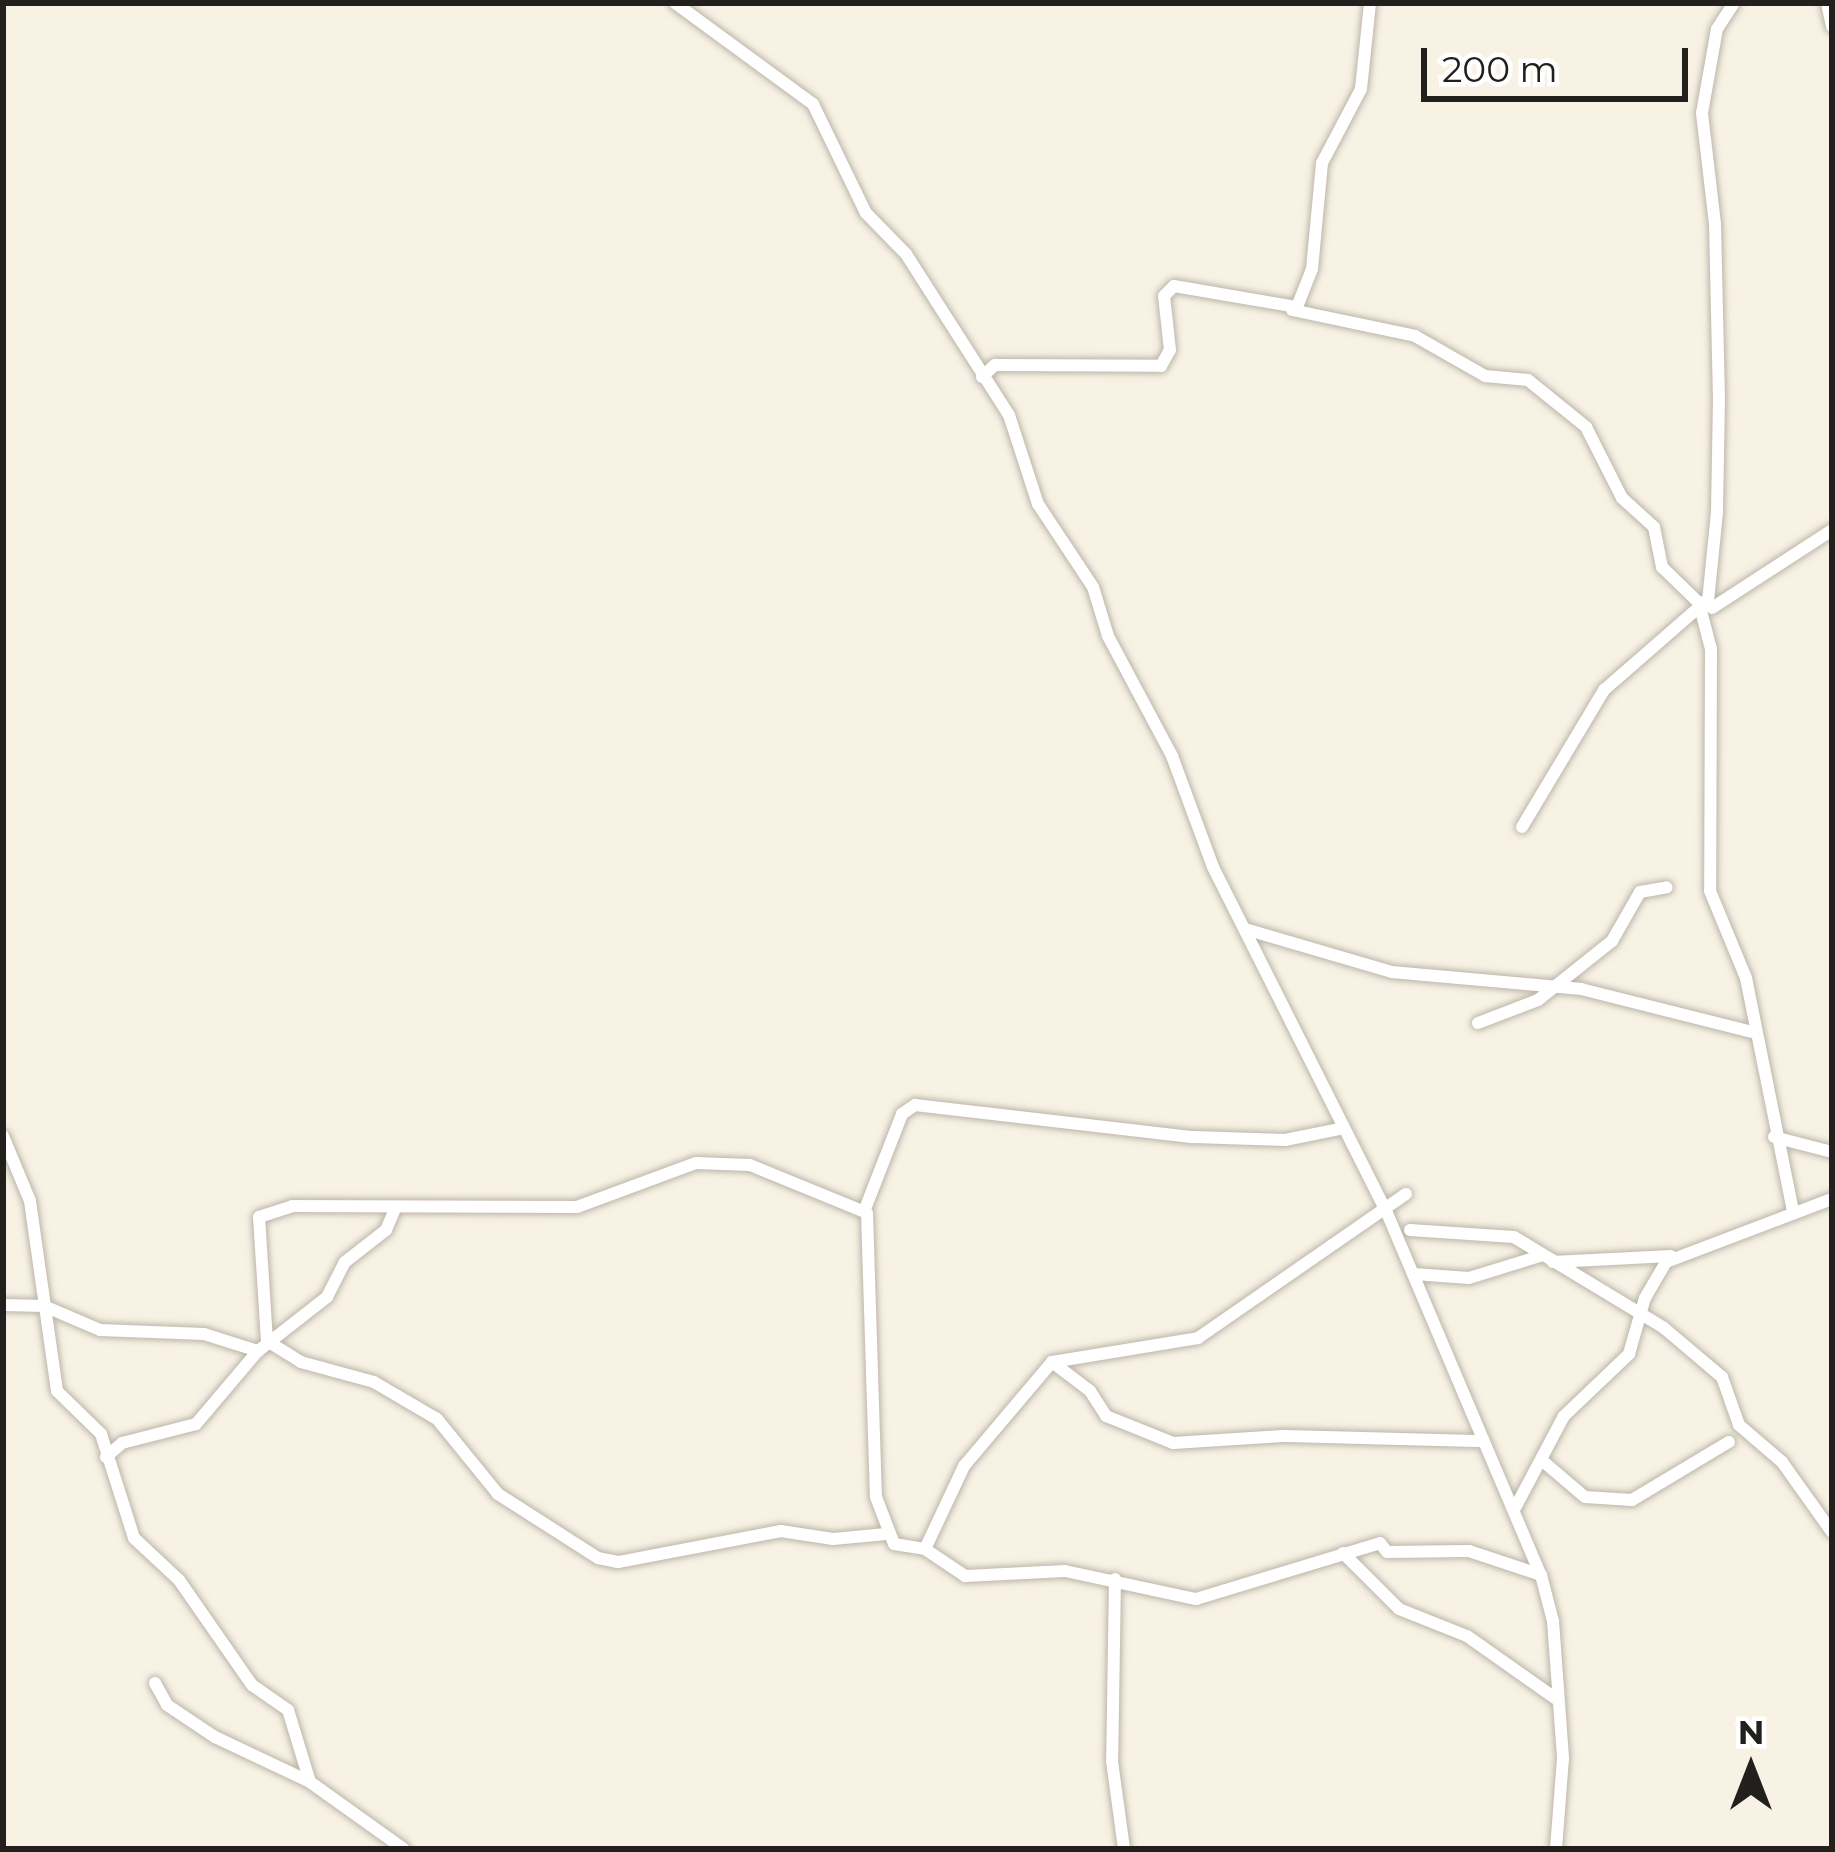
<!DOCTYPE html>
<style>
body{margin:0}
#map{position:relative;width:1835px;height:1852px;overflow:hidden;background:#f8f2e5;font-family:Montserrat,sans-serif}
div>[style]{position:absolute}
.roads{filter:drop-shadow(0 0 3px #bcb6aa) drop-shadow(0 0 3px #bcb6aa)}
.minor>*{height:12px;margin:-6px;padding:0 6px;transform-origin:6px;border-radius:6px;background:#fff}
span{translate:-50% -50%;white-space:nowrap;text-align:center;line-height:1.15;-webkit-text-stroke:9px #fff;paint-order:stroke}
.frame{position:absolute;inset:0;border:6px solid #22201c;pointer-events:none}
.north{position:absolute;left:1691px;top:1708px;width:120px;height:120px;-webkit-text-stroke:9px #fff;paint-order:stroke;rotate:0deg;font-size:33px;font-weight:700;line-height:48px;text-align:center;color:#22201c}
.north::after{content:'';display:block;margin:auto;width:42px;height:54px;background:#22201c;clip-path:polygon(50% 0,100% 100%,50% 72%,0 100%)}
.scale{position:absolute;left:1421px;top:48px;width:267px;height:54px;box-sizing:border-box;border:6px solid #22201c;border-top:0;padding-left:15px;font-size:36px;line-height:42px;white-space:nowrap;color:#22201c;-webkit-text-stroke:9px #fff;paint-order:stroke}
</style>
<div id="map">
<div class="roads">
<div class="minor">
<i style="left:675px;top:3px;width:171px;rotate:36.2deg"></i>
<i style="left:813px;top:104px;width:121px;rotate:64.1deg"></i>
<i style="left:866px;top:213px;width:57px;rotate:45.7deg"></i>
<i style="left:906px;top:254px;width:191px;rotate:57.4deg"></i>
<i style="left:1009px;top:415px;width:94px;rotate:72deg"></i>
<i style="left:1038px;top:504px;width:100px;rotate:56.5deg"></i>
<i style="left:1093px;top:587px;width:51px;rotate:73deg"></i>
<i style="left:1108px;top:636px;width:136px;rotate:61.9deg"></i>
<i style="left:1172px;top:756px;width:118px;rotate:69.7deg"></i>
<i style="left:1213px;top:867px;width:387px;rotate:63.3deg"></i>
<i style="left:1387px;top:1213px;width:393px;rotate:67deg"></i>
<i style="left:1541px;top:1575px;width:48px;rotate:75.4deg"></i>
<i style="left:1553px;top:1621px;width:137px;rotate:85.8deg"></i>
<i style="left:1563px;top:1758px;width:91px;rotate:94.4deg"></i>
<i style="left:1827px;top:3px;width:24px;rotate:78deg"></i>
<i style="left:1292px;top:310px;width:126px;rotate:11.9deg"></i>
<i style="left:1415px;top:336px;width:81px;rotate:29.7deg"></i>
<i style="left:1485px;top:376px;width:43px;rotate:5.3deg"></i>
<i style="left:1528px;top:380px;width:75px;rotate:39deg"></i>
<i style="left:1586px;top:427px;width:80px;rotate:63.1deg"></i>
<i style="left:1622px;top:498px;width:43px;rotate:42.2deg"></i>
<i style="left:1654px;top:527px;width:41px;rotate:78.7deg"></i>
<i style="left:1662px;top:567px;width:52px;rotate:44.2deg"></i>
<i style="left:1699px;top:603px;width:48px;rotate:75.4deg"></i>
<i style="left:1711px;top:649px;width:242px;rotate:90.2deg"></i>
<i style="left:1710px;top:891px;width:94px;rotate:67.5deg"></i>
<i style="left:1746px;top:978px;width:239px;rotate:78.6deg"></i>
<i style="left:982px;top:377px;width:18px;rotate:-43deg"></i>
<i style="left:995px;top:365px;width:166px;rotate:0.3deg"></i>
<i style="left:1161px;top:366px;width:18px;rotate:-61deg"></i>
<i style="left:1170px;top:350px;width:54px;rotate:-96.3deg"></i>
<i style="left:1164px;top:296px;width:14px;rotate:-45deg"></i>
<i style="left:1174px;top:286px;width:125px;rotate:9.7deg"></i>
<i style="left:1297px;top:307px;width:41px;rotate:-68.5deg"></i>
<i style="left:1312px;top:269px;width:106px;rotate:-84.6deg"></i>
<i style="left:1322px;top:163px;width:84px;rotate:-62.2deg"></i>
<i style="left:1361px;top:89px;width:86px;rotate:-84deg"></i>
<i style="left:1699px;top:603px;width:9px;rotate:-13deg"></i>
<i style="left:1708px;top:601px;width:89px;rotate:-84.2deg"></i>
<i style="left:1717px;top:512px;width:112px;rotate:-89deg"></i>
<i style="left:1719px;top:400px;width:176px;rotate:-91.3deg"></i>
<i style="left:1715px;top:224px;width:112px;rotate:-96.7deg"></i>
<i style="left:1702px;top:113px;width:85px;rotate:-79.9deg"></i>
<i style="left:1717px;top:29px;width:31px;rotate:-57deg"></i>
<i style="left:1712px;top:608px;width:143px;rotate:-33deg"></i>
<i style="left:1522px;top:827px;width:160px;rotate:-59.1deg"></i>
<i style="left:1604px;top:690px;width:123px;rotate:-41.1deg"></i>
<i style="left:1245px;top:929px;width:153px;rotate:16.3deg"></i>
<i style="left:1392px;top:972px;width:190px;rotate:5.1deg"></i>
<i style="left:1581px;top:989px;width:180px;rotate:14.1deg"></i>
<i style="left:1478px;top:1023px;width:64px;rotate:-21deg"></i>
<i style="left:1538px;top:1000px;width:95px;rotate:-38.6deg"></i>
<i style="left:1612px;top:941px;width:56px;rotate:-60.3deg"></i>
<i style="left:1640px;top:892px;width:27px;rotate:-10deg"></i>
<i style="left:3px;top:1136px;width:70px;rotate:67.4deg"></i>
<i style="left:30px;top:1201px;width:192px;rotate:81.9deg"></i>
<i style="left:57px;top:1391px;width:62px;rotate:44.3deg"></i>
<i style="left:101px;top:1434px;width:109px;rotate:72.4deg"></i>
<i style="left:134px;top:1538px;width:62px;rotate:43deg"></i>
<i style="left:179px;top:1580px;width:128px;rotate:55.2deg"></i>
<i style="left:252px;top:1685px;width:44px;rotate:34.8deg"></i>
<i style="left:288px;top:1710px;width:75px;rotate:73deg"></i>
<i style="left:310px;top:1782px;width:115px;rotate:35.5deg"></i>
<i style="left:1774px;top:1137px;width:60px;rotate:14.5deg"></i>
<i style="left:865px;top:1209px;width:102px;rotate:-68.7deg"></i>
<i style="left:902px;top:1114px;width:16px;rotate:-35deg"></i>
<i style="left:915px;top:1105px;width:280px;rotate:6.6deg"></i>
<i style="left:1193px;top:1137px;width:92px;rotate:1.9deg"></i>
<i style="left:1285px;top:1140px;width:60px;rotate:-11.5deg"></i>
<i style="left:1410px;top:1230px;width:104px;rotate:3.9deg"></i>
<i style="left:1514px;top:1237px;width:175px;rotate:31.2deg"></i>
<i style="left:1664px;top:1328px;width:76px;rotate:40.2deg"></i>
<i style="left:1722px;top:1377px;width:51px;rotate:70.5deg"></i>
<i style="left:1739px;top:1425px;width:57px;rotate:40.7deg"></i>
<i style="left:1782px;top:1462px;width:86px;rotate:54.5deg"></i>
<i style="left:1553px;top:1262px;width:118px;rotate:-2.9deg"></i>
<i style="left:1414px;top:1274px;width:55px;rotate:4.2deg"></i>
<i style="left:1469px;top:1278px;width:74px;rotate:-17.2deg"></i>
<i style="left:3px;top:1305px;width:41px;rotate:1.4deg"></i>
<i style="left:44px;top:1306px;width:61px;rotate:23.2deg"></i>
<i style="left:100px;top:1330px;width:104px;rotate:2.2deg"></i>
<i style="left:204px;top:1334px;width:57px;rotate:17.5deg"></i>
<i style="left:258px;top:1351px;width:88px;rotate:-38deg"></i>
<i style="left:327px;top:1297px;width:39px;rotate:-63deg"></i>
<i style="left:345px;top:1262px;width:52px;rotate:-38deg"></i>
<i style="left:386px;top:1230px;width:25px;rotate:-67deg"></i>
<i style="left:1052px;top:1362px;width:48px;rotate:37.3deg"></i>
<i style="left:1090px;top:1391px;width:30px;rotate:57deg"></i>
<i style="left:1106px;top:1416px;width:72px;rotate:21.9deg"></i>
<i style="left:1173px;top:1443px;width:110px;rotate:-3.6deg"></i>
<i style="left:1283px;top:1436px;width:196px;rotate:1.5deg"></i>
<i style="left:106px;top:1457px;width:21px;rotate:-41deg"></i>
<i style="left:122px;top:1443px;width:76px;rotate:-14.4deg"></i>
<i style="left:196px;top:1424px;width:96px;rotate:-49.7deg"></i>
<i style="left:1545px;top:1463px;width:52px;rotate:40.4deg"></i>
<i style="left:1585px;top:1497px;width:47px;rotate:3.7deg"></i>
<i style="left:1632px;top:1500px;width:113px;rotate:-30.9deg"></i>
<i style="left:1515px;top:1508px;width:104px;rotate:-62deg"></i>
<i style="left:1564px;top:1416px;width:90px;rotate:-43.6deg"></i>
<i style="left:1629px;top:1354px;width:58px;rotate:-74.1deg"></i>
<i style="left:1645px;top:1298px;width:42px;rotate:-59.7deg"></i>
<i style="left:1666px;top:1262px;width:178px;rotate:-20.8deg"></i>
<i style="left:886px;top:1534px;width:53px;rotate:174.6deg"></i>
<i style="left:833px;top:1539px;width:53px;rotate:-171.3deg"></i>
<i style="left:781px;top:1531px;width:166px;rotate:169.2deg"></i>
<i style="left:618px;top:1562px;width:20px;rotate:-169deg"></i>
<i style="left:598px;top:1558px;width:119px;rotate:-147.4deg"></i>
<i style="left:498px;top:1494px;width:97px;rotate:-129.1deg"></i>
<i style="left:437px;top:1419px;width:73px;rotate:-149.6deg"></i>
<i style="left:374px;top:1382px;width:76px;rotate:-164.7deg"></i>
<i style="left:301px;top:1362px;width:40px;rotate:-148deg"></i>
<i style="left:267px;top:1341px;width:124px;rotate:-93.7deg"></i>
<i style="left:259px;top:1217px;width:35px;rotate:-18deg"></i>
<i style="left:292px;top:1206px;width:285px;rotate:0.2deg"></i>
<i style="left:577px;top:1207px;width:127px;rotate:-20.3deg"></i>
<i style="left:696px;top:1163px;width:54px;rotate:2.1deg"></i>
<i style="left:750px;top:1165px;width:126px;rotate:22.3deg"></i>
<i style="left:867px;top:1213px;width:284px;rotate:88.2deg"></i>
<i style="left:876px;top:1497px;width:50px;rotate:69deg"></i>
<i style="left:894px;top:1544px;width:31px;rotate:9deg"></i>
<i style="left:925px;top:1549px;width:48px;rotate:34deg"></i>
<i style="left:965px;top:1576px;width:100px;rotate:-2.9deg"></i>
<i style="left:1065px;top:1571px;width:134px;rotate:12.1deg"></i>
<i style="left:1196px;top:1599px;width:192px;rotate:-16.9deg"></i>
<i style="left:1380px;top:1543px;width:11px;rotate:52deg"></i>
<i style="left:1387px;top:1552px;width:82px;rotate:-0.7deg"></i>
<i style="left:1469px;top:1551px;width:76px;rotate:18.4deg"></i>
<i style="left:925px;top:1549px;width:92px;rotate:-64.8deg"></i>
<i style="left:964px;top:1466px;width:136px;rotate:-49.8deg"></i>
<i style="left:1052px;top:1362px;width:148px;rotate:-9.3deg"></i>
<i style="left:1198px;top:1338px;width:253px;rotate:-34.7deg"></i>
<i style="left:1343px;top:1553px;width:79px;rotate:45deg"></i>
<i style="left:1399px;top:1609px;width:73px;rotate:21.7deg"></i>
<i style="left:1467px;top:1636px;width:108px;rotate:35.2deg"></i>
<i style="left:1115px;top:1579px;width:182px;rotate:90.9deg"></i>
<i style="left:1112px;top:1761px;width:89px;rotate:82.2deg"></i>
<i style="left:155px;top:1683px;width:25px;rotate:61deg"></i>
<i style="left:167px;top:1705px;width:58px;rotate:33.7deg"></i>
<i style="left:215px;top:1737px;width:105px;rotate:25.3deg"></i>
</div>
</div>
<div class="frame"></div>
<div class="north">N</div>
<div class="scale">200 m</div>
</div>
